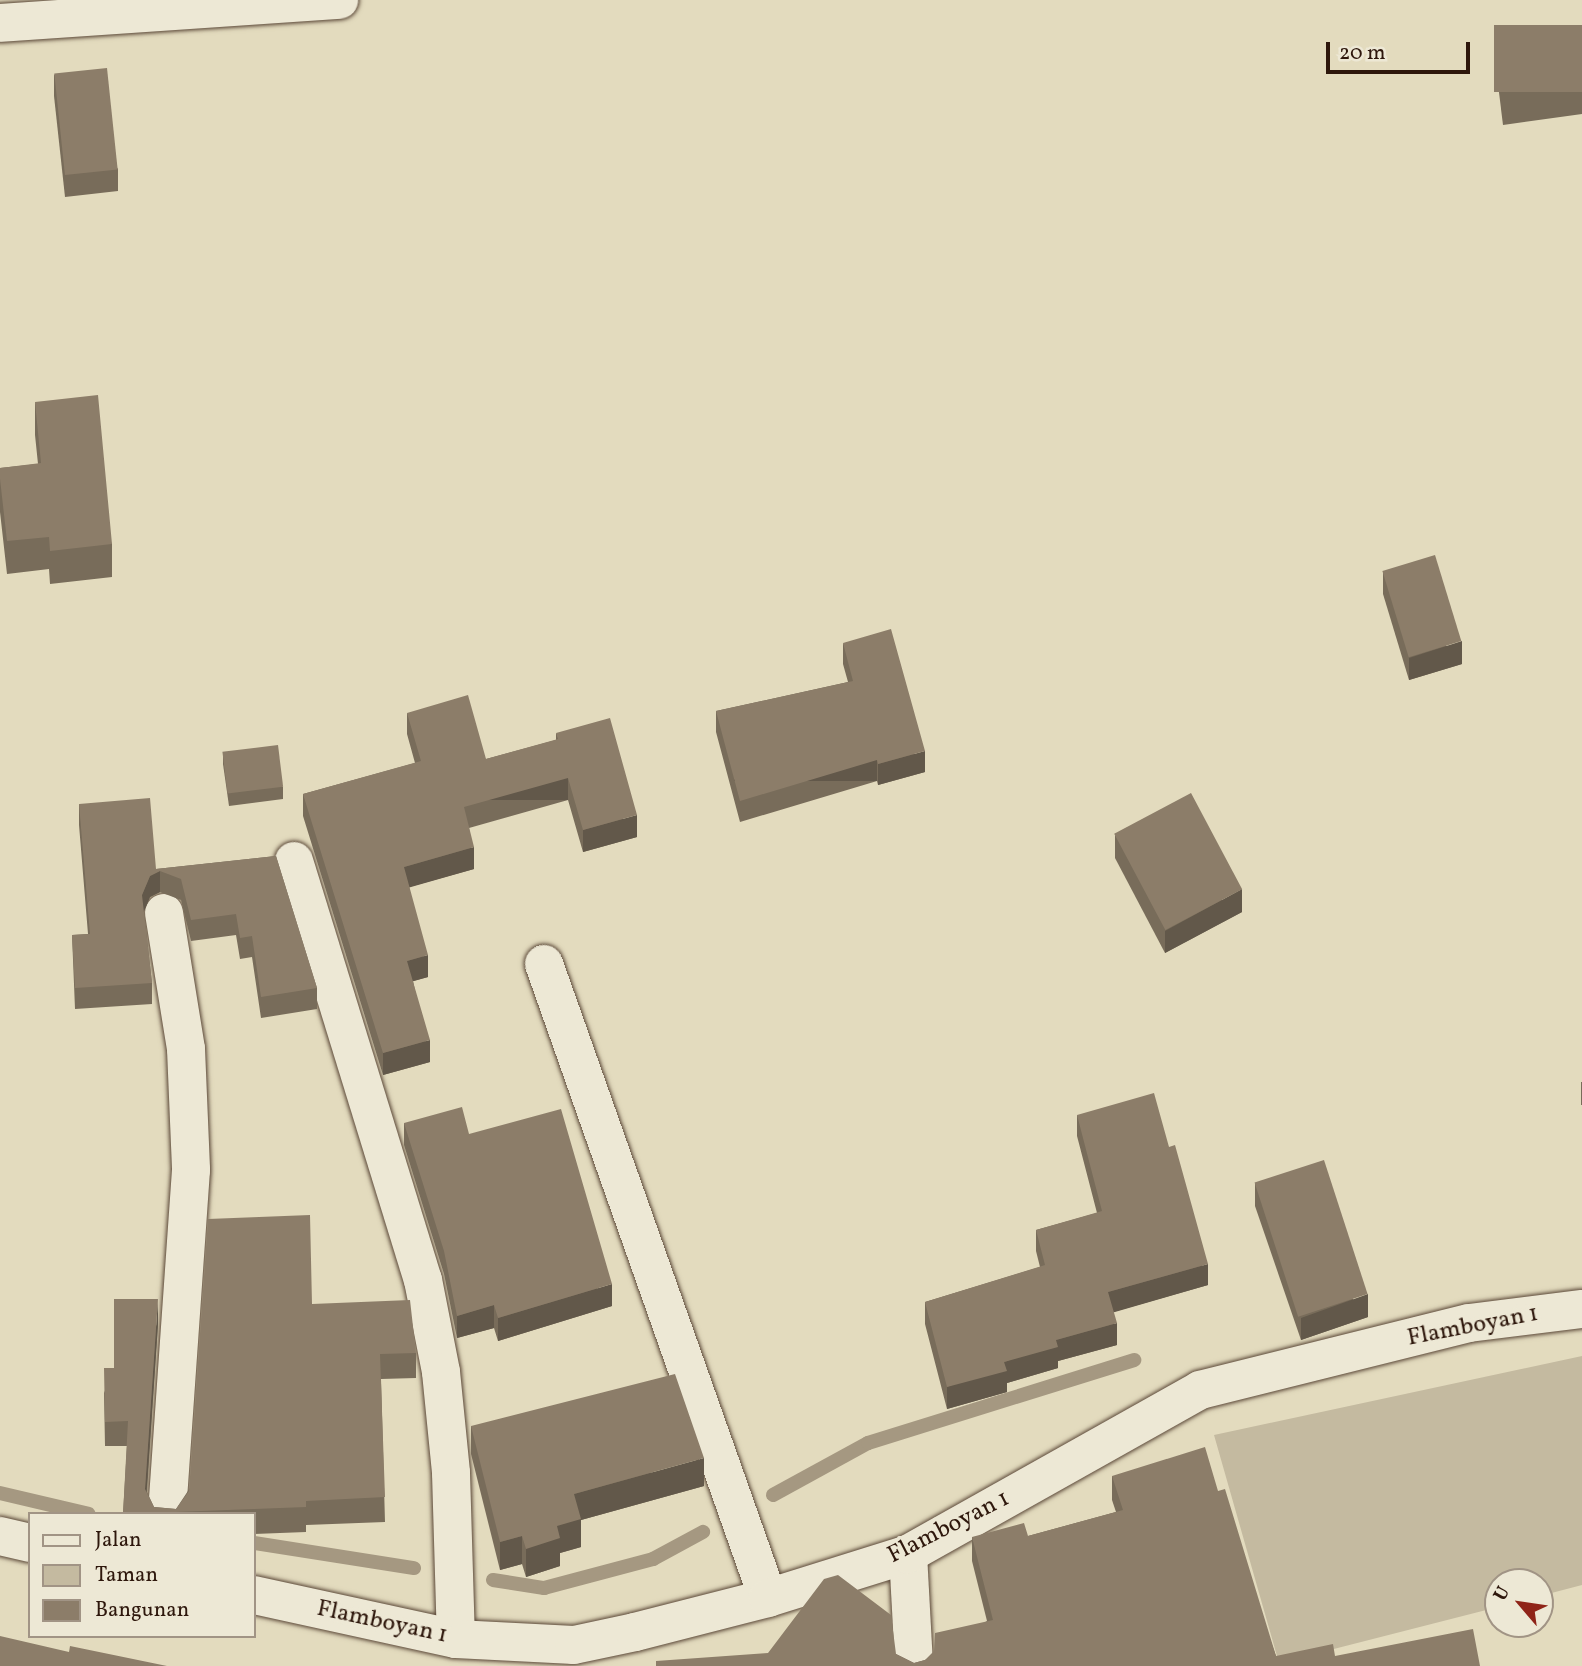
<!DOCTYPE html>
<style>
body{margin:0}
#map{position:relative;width:1582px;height:1666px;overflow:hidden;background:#e3dbbe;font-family:Vollkorn,serif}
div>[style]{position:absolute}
.green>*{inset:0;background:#c4baa0}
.stream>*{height:14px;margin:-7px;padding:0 7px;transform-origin:7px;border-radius:7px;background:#a59881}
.roads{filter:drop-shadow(0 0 2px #5b4838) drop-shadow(0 0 2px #5b4838)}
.minor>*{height:38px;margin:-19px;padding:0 19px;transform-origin:19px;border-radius:19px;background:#ede8d5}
.wall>*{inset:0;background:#786c5a;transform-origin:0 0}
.shaded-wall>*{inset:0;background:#62584a;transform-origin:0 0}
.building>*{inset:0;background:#8c7d69;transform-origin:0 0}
span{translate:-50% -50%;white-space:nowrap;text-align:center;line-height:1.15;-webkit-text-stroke:7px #ede8d5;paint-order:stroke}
.street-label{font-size:24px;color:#2e170c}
.legend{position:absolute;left:28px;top:1512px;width:228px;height:126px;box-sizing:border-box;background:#ede8d5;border:2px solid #a19485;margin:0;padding:9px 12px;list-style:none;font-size:21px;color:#2e170c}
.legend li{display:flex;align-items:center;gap:14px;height:35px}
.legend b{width:35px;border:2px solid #a19485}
.north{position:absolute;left:1484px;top:1568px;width:70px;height:70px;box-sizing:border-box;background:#ede8d5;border:2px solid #a19485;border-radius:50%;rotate:299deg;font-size:19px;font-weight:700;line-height:28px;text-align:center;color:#2e170c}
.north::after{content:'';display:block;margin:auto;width:24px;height:32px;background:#8f2418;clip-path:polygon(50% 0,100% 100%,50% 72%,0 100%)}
.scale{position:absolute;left:1326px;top:42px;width:144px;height:32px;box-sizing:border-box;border:4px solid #2e170c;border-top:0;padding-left:9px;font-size:21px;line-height:24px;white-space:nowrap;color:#2e170c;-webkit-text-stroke:5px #ede8d5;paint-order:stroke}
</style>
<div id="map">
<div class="green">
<i style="clip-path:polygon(1582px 1356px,1582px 1585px,1540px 1596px,1540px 1582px,1498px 1582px,1498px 1607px,1279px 1663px,1214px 1435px)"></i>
</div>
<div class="stream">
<i style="left:0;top:1493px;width:91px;rotate:13.3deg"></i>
<i style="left:773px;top:1495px;width:108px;rotate:-28.7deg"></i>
<i style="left:868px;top:1443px;width:279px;rotate:-17.3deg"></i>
<i style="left:254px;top:1543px;width:162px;rotate:8.9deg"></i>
<i style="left:493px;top:1580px;width:52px;rotate:8.9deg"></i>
<i style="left:544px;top:1588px;width:113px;rotate:-14.9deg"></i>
<i style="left:653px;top:1559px;width:57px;rotate:-28.4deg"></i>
</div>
<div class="roads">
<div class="minor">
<i style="left:0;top:23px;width:340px;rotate:-3.9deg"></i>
<i style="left:294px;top:861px;width:438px;rotate:72.9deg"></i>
<i style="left:423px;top:1280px;width:94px;rotate:78.9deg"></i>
<i style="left:441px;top:1372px;width:101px;rotate:84.3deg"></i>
<i style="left:451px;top:1473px;width:166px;rotate:88.3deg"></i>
<i style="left:164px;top:913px;width:138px;rotate:80.8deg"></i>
<i style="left:186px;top:1049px;width:121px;rotate:87.6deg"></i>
<i style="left:191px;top:1170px;width:345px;rotate:94deg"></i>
<i style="left:544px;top:964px;width:672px;rotate:70.54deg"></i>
<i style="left:0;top:1536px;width:31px;rotate:13deg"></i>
<i style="left:908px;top:1554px;width:112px;rotate:86.9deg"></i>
<i style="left:254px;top:1595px;width:207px;rotate:12.3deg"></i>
<i style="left:456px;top:1639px;width:118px;rotate:2.9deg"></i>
<i style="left:574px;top:1645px;width:62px;rotate:-12deg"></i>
<i style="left:635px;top:1632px;width:137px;rotate:-14.3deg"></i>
<i style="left:768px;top:1598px;width:147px;rotate:-17.4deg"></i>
<i style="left:908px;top:1554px;width:335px;rotate:-29.3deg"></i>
<i style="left:1200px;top:1390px;width:277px;rotate:-14deg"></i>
<i style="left:1469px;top:1323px;width:114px;rotate:-7.1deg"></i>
</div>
</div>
<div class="wall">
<i style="clip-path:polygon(1582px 25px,1582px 114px,1503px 125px,1495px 60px,1495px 38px)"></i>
<i style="clip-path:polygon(54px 74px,118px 169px,118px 191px,65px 197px,54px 96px)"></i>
<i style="clip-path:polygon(35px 402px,112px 544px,112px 577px,50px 584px,49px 569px,7px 574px,0 512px,0 468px,38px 464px,35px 435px)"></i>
<i style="clip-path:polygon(1383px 572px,1462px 664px,1409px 680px,1383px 594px)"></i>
<i style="clip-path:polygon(843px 643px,925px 772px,878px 785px,877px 781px,740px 822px,716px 732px,716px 711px,848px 682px,843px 664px)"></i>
<i style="clip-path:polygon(407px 713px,486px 759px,556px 740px,556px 733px,637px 837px,583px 852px,568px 800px,469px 828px,474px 869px,409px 887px,428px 977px,413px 981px,430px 1062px,383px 1075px,303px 816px,303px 794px,415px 763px,407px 734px)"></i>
<i style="clip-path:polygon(223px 753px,283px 787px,283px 799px,229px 806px,223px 764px)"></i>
<i style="clip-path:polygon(79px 804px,156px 869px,276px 856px,317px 988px,317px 1009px,261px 1018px,252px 957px,240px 959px,236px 935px,191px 941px,181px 900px,160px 892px,150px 897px,144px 911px,152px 983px,152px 1004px,75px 1009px,72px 935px,88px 934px,79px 825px)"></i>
<i style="clip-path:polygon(1115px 835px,1242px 912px,1165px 953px,1115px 858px)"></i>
<i style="left:1581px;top:1082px;width:1px;height:23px"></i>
<i style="clip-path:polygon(1077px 1115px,1169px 1147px,1208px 1285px,1113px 1312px,1117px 1345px,1058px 1361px,1058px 1368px,1007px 1383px,1007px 1392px,947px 1409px,925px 1324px,925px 1302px,1040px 1267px,1036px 1251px,1036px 1230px,1097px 1213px,1077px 1136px)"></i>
<i style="clip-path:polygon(404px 1123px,469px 1134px,612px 1306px,498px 1341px,494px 1328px,457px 1338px,444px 1274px,404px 1145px)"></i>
<i style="clip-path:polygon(1255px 1183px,1368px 1317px,1301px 1340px,1255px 1206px)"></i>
<i style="clip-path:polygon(312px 1304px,416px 1353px,416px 1378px,381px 1379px,385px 1522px,306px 1525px,306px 1532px,254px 1534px,254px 1514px,123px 1514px,127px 1446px,105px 1446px,104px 1393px,114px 1368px,158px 1324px,147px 1492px,154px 1507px,176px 1509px)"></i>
<i style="clip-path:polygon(471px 1426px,704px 1486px,581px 1520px,581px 1547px,560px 1553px,560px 1566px,526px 1577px,522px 1564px,500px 1570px,471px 1454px)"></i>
<i style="clip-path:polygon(1112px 1476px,1218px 1491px,1276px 1656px,1335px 1656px,1480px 1666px,656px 1666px,896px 1654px,914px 1663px,925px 1660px,987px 1621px,972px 1561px,972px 1537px,1028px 1536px,1116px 1512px,1112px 1500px)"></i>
</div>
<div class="shaded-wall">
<i style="clip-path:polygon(1462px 641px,1462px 664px,1409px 680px,1409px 658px)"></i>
<i style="clip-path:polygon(925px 751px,925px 772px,878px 785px,878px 764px)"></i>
<i style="left:877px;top:760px;width:21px;height:143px;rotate:90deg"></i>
<i style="left:568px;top:778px;width:22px;height:108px;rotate:90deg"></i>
<i style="clip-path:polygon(637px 815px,637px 837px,583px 852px,583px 830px)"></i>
<i style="clip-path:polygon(474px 847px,474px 869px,404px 889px,404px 867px)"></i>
<i style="clip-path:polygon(160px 871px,160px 892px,150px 897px,142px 916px,142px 895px,150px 876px)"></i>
<i style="clip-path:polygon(1242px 889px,1242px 912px,1165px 953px,1165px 931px)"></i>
<i style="clip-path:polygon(428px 955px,428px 977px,407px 983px,407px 961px)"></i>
<i style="clip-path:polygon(430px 1040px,430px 1062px,383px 1075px,383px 1053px)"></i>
<i style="clip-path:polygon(1208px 1264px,1208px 1285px,1108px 1314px,1108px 1292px)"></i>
<i style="clip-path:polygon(612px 1284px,612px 1306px,498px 1341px,498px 1318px)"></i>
<i style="clip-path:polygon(1368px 1294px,1368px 1317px,1301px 1340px,1301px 1318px)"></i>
<i style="clip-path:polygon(158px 1299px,158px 1324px,145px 1513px,145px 1489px)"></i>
<i style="clip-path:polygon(494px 1305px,494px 1328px,457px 1338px,457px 1316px)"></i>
<i style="clip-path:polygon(1117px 1323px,1117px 1345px,1058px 1361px,1058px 1368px,1007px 1383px,1007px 1392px,947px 1409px,947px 1387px,1056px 1340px)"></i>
<i style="clip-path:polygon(704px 1458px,704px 1486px,581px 1520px,581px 1547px,560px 1553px,560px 1566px,526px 1577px,526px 1549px,557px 1526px,574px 1494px)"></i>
<i style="clip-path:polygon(522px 1536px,522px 1564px,500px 1570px,500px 1542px)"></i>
</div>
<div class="building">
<i style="left:1582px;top:25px;width:67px;height:88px;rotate:90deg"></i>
<i style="left:107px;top:68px;width:102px;height:53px;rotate:84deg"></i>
<i style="clip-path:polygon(98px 395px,112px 544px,50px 551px,49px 537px,7px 541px,0 479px,0 468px,41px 463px,35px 402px)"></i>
<i style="left:1435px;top:555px;width:90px;height:55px;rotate:73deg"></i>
<i style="clip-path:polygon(891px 629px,925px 751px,878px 764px,877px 760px,740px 801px,716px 711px,853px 681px,843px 643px)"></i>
<i style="clip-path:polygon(468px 695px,486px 759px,558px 739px,556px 733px,610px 718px,637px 815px,583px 830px,568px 778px,464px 807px,474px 847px,404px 867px,428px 955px,407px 961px,430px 1040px,383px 1053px,303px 794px,421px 761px,407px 713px)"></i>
<i style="left:278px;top:745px;width:42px;height:56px;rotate:83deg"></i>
<i style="left:1191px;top:793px;width:109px;height:87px;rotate:62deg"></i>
<i style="clip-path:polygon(150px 798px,156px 869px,276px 856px,317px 988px,261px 997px,252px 936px,240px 938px,236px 914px,191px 920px,181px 879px,160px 871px,150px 876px,142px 895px,152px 983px,75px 988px,72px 935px,90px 934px,79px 804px)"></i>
<i style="clip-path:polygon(1154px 1093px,1169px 1147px,1175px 1145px,1208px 1264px,1108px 1292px,1117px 1323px,1056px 1340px,1058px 1347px,1004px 1362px,1007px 1371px,947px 1387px,925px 1302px,1045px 1265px,1036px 1230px,1102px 1211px,1077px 1115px)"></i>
<i style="clip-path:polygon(462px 1107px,469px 1134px,561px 1109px,612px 1284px,498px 1318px,494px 1305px,457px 1316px,444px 1251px,404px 1123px)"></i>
<i style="left:1324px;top:1160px;width:141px;height:73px;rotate:72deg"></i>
<i style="clip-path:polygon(310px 1215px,312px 1304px,410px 1300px,416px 1353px,380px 1354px,385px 1497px,306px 1501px,306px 1507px,123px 1514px,128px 1421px,105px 1422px,104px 1368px,114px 1368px,114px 1299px,158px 1299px,145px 1489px,154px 1507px,176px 1509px,189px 1491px,208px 1219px)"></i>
<i style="clip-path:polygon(675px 1374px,704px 1458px,574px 1494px,581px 1519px,557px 1526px,560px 1538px,526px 1549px,522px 1536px,500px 1542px,471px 1426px)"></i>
<i style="clip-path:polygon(1205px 1447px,1218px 1491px,1225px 1489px,1276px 1656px,1333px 1644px,1335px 1656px,1473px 1629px,1480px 1666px,656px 1666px,656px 1661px,768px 1653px,824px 1579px,838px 1575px,891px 1615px,896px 1654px,914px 1663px,925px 1660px,934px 1651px,935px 1633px,993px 1620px,972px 1537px,1024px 1523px,1028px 1536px,1123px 1510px,1112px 1476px)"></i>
<i style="clip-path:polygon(0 1636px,69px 1652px,70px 1646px,167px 1666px,0 1666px)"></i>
</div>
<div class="street-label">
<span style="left:1473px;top:1327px;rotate:-11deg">Flamboyan 1</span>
<span style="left:949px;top:1528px;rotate:-27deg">Flamboyan 1</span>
<span style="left:382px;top:1623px;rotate:12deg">Flamboyan 1</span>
</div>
<ul class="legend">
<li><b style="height:9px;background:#ede8d5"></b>Jalan</li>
<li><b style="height:19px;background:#c4baa0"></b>Taman</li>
<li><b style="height:19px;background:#8c7d69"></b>Bangunan</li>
</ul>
<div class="north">U</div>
<div class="scale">20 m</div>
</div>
